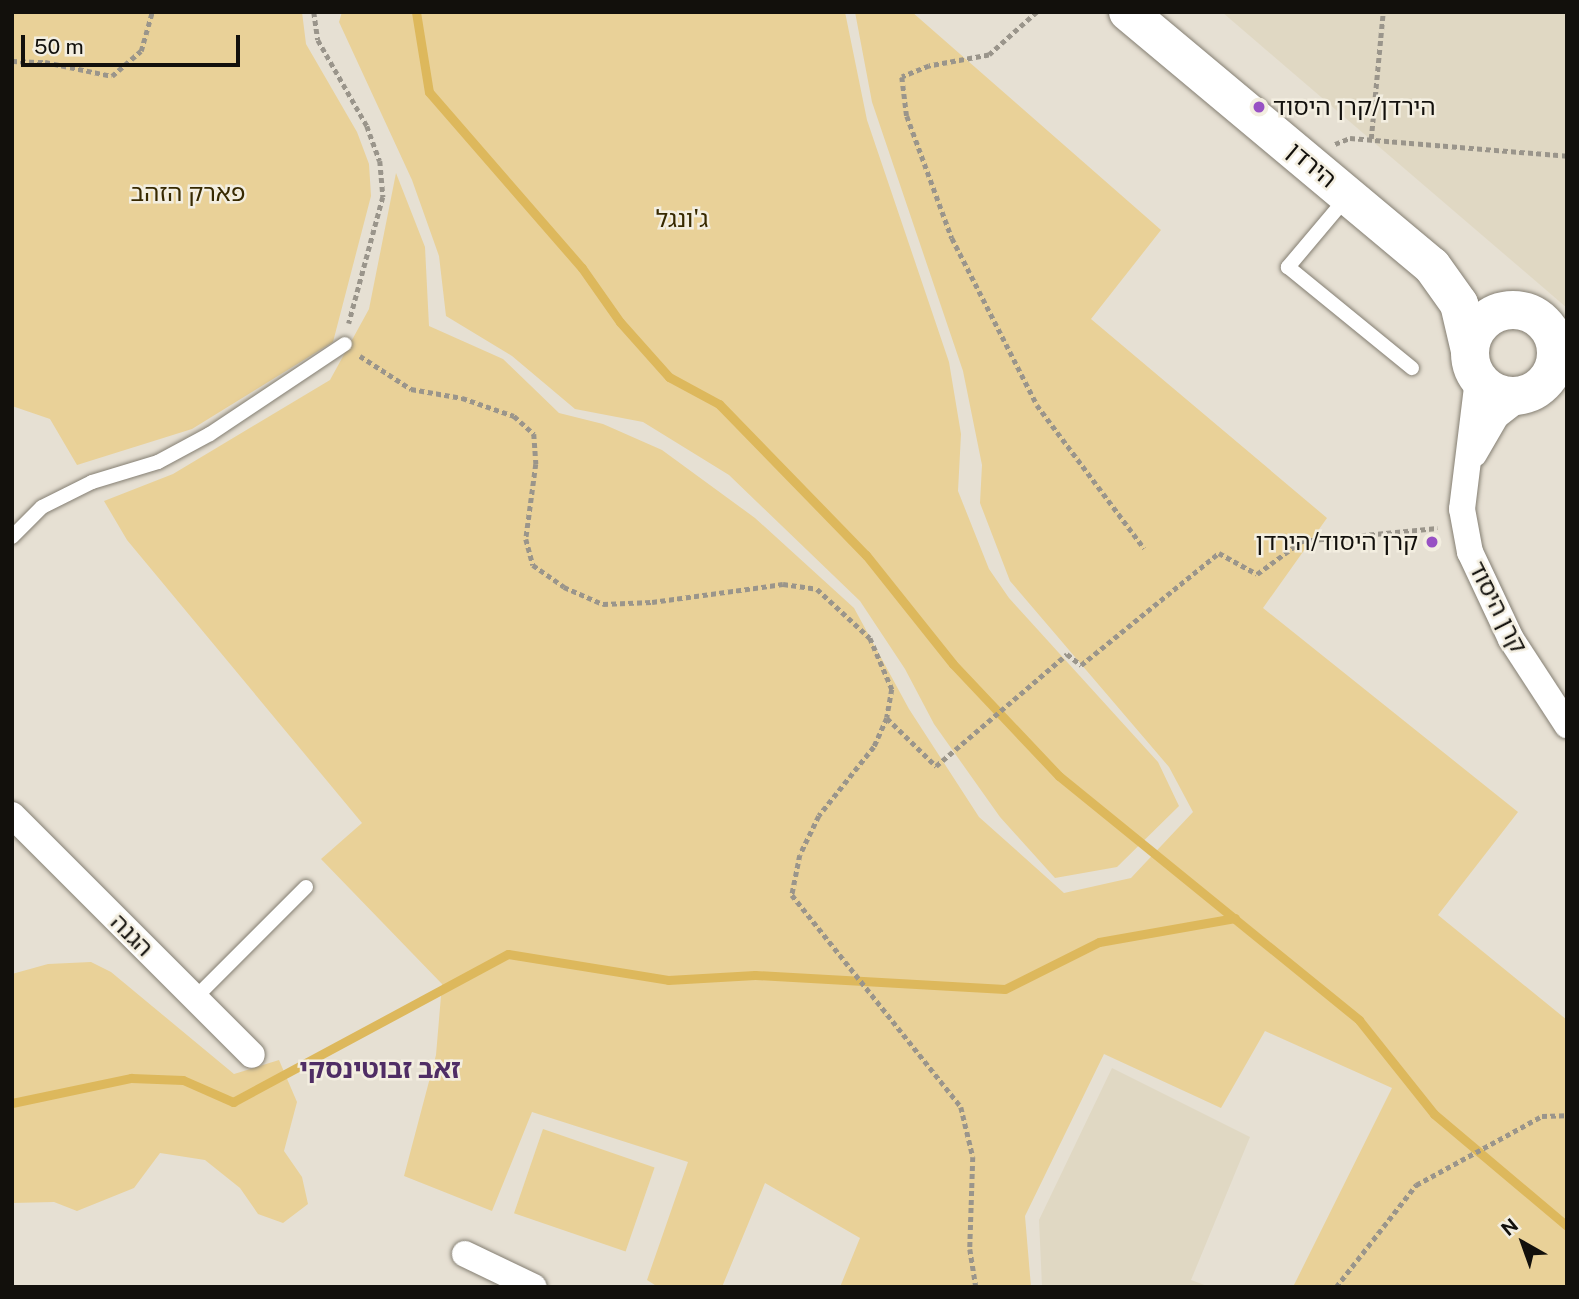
<!DOCTYPE html>
<meta charset="utf-8">
<style>
body{margin:0}
#map{position:relative;width:1579px;height:1299px;overflow:hidden;background:#e6e0d3;font-family:"Public Sans","Noto Sans Hebrew",sans-serif}
div>[style]{position:absolute}
.built>*{inset:0;background:#e0d8c3}
.green>*{inset:0;background:#e9d198;transform-origin:0 0}
.stream>*{height:9px;margin:-4.5px;padding:0 4.5px;transform-origin:4.5px;border-radius:4.5px;background:#ddb85c}
.path>*{height:4.5px;margin-top:-2.25px;transform-origin:0;background:repeating-linear-gradient(90deg,#9a958b 0 5px,transparent 0 8.5px)}
.roads{filter:drop-shadow(0 0 2px #847e72) drop-shadow(0 0 2px #847e72)}
.lane>*{height:14px;margin:-7px;padding:0 7px;transform-origin:7px;border-radius:7px;background:#fff}
.street>*{height:26px;margin:-13px;padding:0 13px;transform-origin:13px;border-radius:13px;background:#fff}
.secondary>*{height:38px;margin:-19px;padding:0 19px;transform-origin:19px;border-radius:19px;background:#fff}
.secondary>.ring{margin:-19px;padding:0;box-sizing:content-box;background:none;border:38px solid #fff;border-radius:50%}
.dots>*{width:19px;height:19px;translate:-50% -50%;box-sizing:border-box;border:4px solid #f3eee0;border-radius:50%}
span{translate:-50% -50%;white-space:nowrap;text-align:center;line-height:1.15;-webkit-text-stroke:5px #f3eee0;paint-order:stroke}
.poi-label{font-size:24px;color:#12100c}
.left{translate:0 -50%;text-align:left}
.right{translate:-100% -50%;text-align:right}
.street-label{font-size:24px;color:#12100c}
.park-label{font-size:24px;color:#372900}
.neighbourhood-label{font-size:26px;color:#4f2d65;font-weight:700}
.frame{position:absolute;inset:0;border:14px solid #12100c;pointer-events:none}
.north{position:absolute;left:1488px;top:1208px;width:70px;height:70px;-webkit-text-stroke:5px #f3eee0;paint-order:stroke;rotate:320deg;font-size:19px;font-weight:700;line-height:28px;text-align:center;color:#12100c}
.north::after{content:'';display:block;margin:auto;width:24px;height:32px;background:#12100c;clip-path:polygon(50% 0,100% 100%,50% 72%,0 100%)}
.scale{position:absolute;left:21px;top:35px;width:219px;height:32px;box-sizing:border-box;border:4px solid #12100c;border-top:0;padding-left:9px;font-size:21px;line-height:24px;white-space:nowrap;color:#12100c;-webkit-text-stroke:5px #f3eee0;paint-order:stroke}
</style>
<div id="map">
<div class="built">
<i style="clip-path:polygon(1222px 12px,1567px 12px,1567px 308px)"></i>
<i style="clip-path:polygon(1112px 1068px,1250px 1137px,1191px 1280px,1210px 1287px,1042px 1287px,1039px 1220px)"></i>
</div>
<div class="green">
<i style="clip-path:polygon(12px 12px,302px 12px,306px 44px,357px 132px,369px 164px,371px 196px,333px 342px,192px 429px,77px 465px,50px 419px,12px 406px)"></i>
<i style="clip-path:polygon(342px 12px,845px 12px,867px 120px,949px 362px,961px 434px,958px 491px,989px 569px,1009px 598px,1158px 762px,1179px 806px,1117px 867px,1055px 878px,1000px 817px,934px 724px,905px 669px,860px 601px,729px 475px,643px 422px,575px 409px,512px 356px,446px 316px,439px 256px,412px 180px,339px 22px)"></i>
<i style="clip-path:polygon(855px 12px,912px 12px,1161px 230px,1091px 319px,1327px 518px,1263px 608px,1518px 812px,1438px 915px,1567px 1020px,1567px 1287px,1293px 1287px,1392px 1088px,1265px 1031px,1221px 1108px,1104px 1054px,1025px 1216px,1031px 1287px,840px 1287px,860px 1238px,765px 1183px,722px 1287px,658px 1287px,647px 1280px,688px 1162px,532px 1112px,492px 1211px,404px 1176px,436px 1055px,442px 984px,321px 859px,362px 823px,127px 540px,104px 501px,173px 474px,330px 380px,369px 309px,396px 173px,425px 247px,429px 326px,503px 359px,559px 413px,603px 424px,662px 450px,755px 518px,854px 608px,909px 709px,979px 817px,1064px 893px,1131px 878px,1193px 812px,1169px 767px,1010px 581px,980px 503px,982px 465px,963px 371px,872px 102px)"></i>
<i style="clip-path:polygon(91px 962px,111px 972px,234px 1074px,279px 1060px,297px 1102px,284px 1151px,302px 1177px,308px 1204px,283px 1223px,258px 1214px,240px 1188px,205px 1160px,160px 1153px,134px 1188px,77px 1211px,54px 1202px,12px 1203px,12px 974px,48px 964px)"></i>
<i style="left:543px;top:1129px;width:118px;height:89px;rotate:19deg"></i>
</div>
<div class="stream">
<i style="left:416px;top:12px;width:81px;rotate:80.8deg"></i>
<i style="left:429px;top:92px;width:233px;rotate:49deg"></i>
<i style="left:582px;top:268px;width:66px;rotate:54.9deg"></i>
<i style="left:620px;top:322px;width:74px;rotate:48.3deg"></i>
<i style="left:669px;top:377px;width:57px;rotate:28.4deg"></i>
<i style="left:719px;top:404px;width:211px;rotate:45.8deg"></i>
<i style="left:866px;top:555px;width:139px;rotate:51.4deg"></i>
<i style="left:953px;top:664px;width:154px;rotate:46.6deg"></i>
<i style="left:1059px;top:776px;width:387px;rotate:39.1deg"></i>
<i style="left:1359px;top:1020px;width:120px;rotate:51.4deg"></i>
<i style="left:1434px;top:1114px;width:174px;rotate:40.1deg"></i>
<i style="left:12px;top:1103px;width:122px;rotate:-11.9deg"></i>
<i style="left:131px;top:1078px;width:52px;rotate:2.2deg"></i>
<i style="left:183px;top:1080px;width:55px;rotate:23.7deg"></i>
<i style="left:233px;top:1102px;width:312px;rotate:-28.3deg"></i>
<i style="left:508px;top:954px;width:162px;rotate:9.2deg"></i>
<i style="left:668px;top:980px;width:87px;rotate:-3.3deg"></i>
<i style="left:755px;top:975px;width:250px;rotate:3.2deg"></i>
<i style="left:1005px;top:989px;width:105px;rotate:-26.6deg"></i>
<i style="left:1099px;top:942px;width:138px;rotate:-10deg"></i>
</div>
<div class="path">
<i style="left:314px;top:12px;width:28px;rotate:82deg"></i>
<i style="left:318px;top:40px;width:99px;rotate:60.3deg"></i>
<i style="left:367px;top:126px;width:37px;rotate:70deg"></i>
<i style="left:380px;top:161px;width:36px;rotate:85deg"></i>
<i style="left:383px;top:197px;width:131px;rotate:105.1deg"></i>
<i style="left:1037px;top:12px;width:64px;rotate:138.1deg"></i>
<i style="left:989px;top:55px;width:61px;rotate:169.6deg"></i>
<i style="left:929px;top:66px;width:29px;rotate:158deg"></i>
<i style="left:902px;top:77px;width:39px;rotate:83deg"></i>
<i style="left:907px;top:116px;width:130px;rotate:69.8deg"></i>
<i style="left:952px;top:238px;width:187px;rotate:63deg"></i>
<i style="left:1037px;top:405px;width:179px;rotate:53.2deg"></i>
<i style="left:12px;top:61px;width:33px;rotate:2deg"></i>
<i style="left:45px;top:62px;width:68px;rotate:11.8deg"></i>
<i style="left:112px;top:76px;width:38px;rotate:-41deg"></i>
<i style="left:141px;top:51px;width:41px;rotate:-74.2deg"></i>
<i style="left:1371px;top:139px;width:128px;rotate:-84.6deg"></i>
<i style="left:1335px;top:144px;width:16px;rotate:-22deg"></i>
<i style="left:1350px;top:138px;width:218px;rotate:4.7deg"></i>
<i style="left:360px;top:356px;width:61px;rotate:32.9deg"></i>
<i style="left:411px;top:389px;width:52px;rotate:10deg"></i>
<i style="left:462px;top:398px;width:55px;rotate:19.1deg"></i>
<i style="left:514px;top:416px;width:27px;rotate:42deg"></i>
<i style="left:534px;top:434px;width:30px;rotate:86deg"></i>
<i style="left:536px;top:464px;width:76px;rotate:97.6deg"></i>
<i style="left:526px;top:539px;width:27px;rotate:75deg"></i>
<i style="left:533px;top:565px;width:38px;rotate:35deg"></i>
<i style="left:564px;top:587px;width:43px;rotate:23.6deg"></i>
<i style="left:603px;top:604px;width:49px;rotate:-2.3deg"></i>
<i style="left:652px;top:602px;width:132px;rotate:-7.8deg"></i>
<i style="left:783px;top:584px;width:34px;rotate:8deg"></i>
<i style="left:817px;top:589px;width:72px;rotate:42.8deg"></i>
<i style="left:870px;top:638px;width:56px;rotate:66.7deg"></i>
<i style="left:892px;top:689px;width:29px;rotate:100deg"></i>
<i style="left:887px;top:718px;width:32px;rotate:114deg"></i>
<i style="left:874px;top:747px;width:88px;rotate:128.6deg"></i>
<i style="left:819px;top:816px;width:43px;rotate:116deg"></i>
<i style="left:800px;top:855px;width:41px;rotate:101.3deg"></i>
<i style="left:792px;top:895px;width:271px;rotate:51.4deg"></i>
<i style="left:961px;top:1107px;width:51px;rotate:76.5deg"></i>
<i style="left:973px;top:1157px;width:92px;rotate:91.9deg"></i>
<i style="left:970px;top:1249px;width:38px;rotate:81deg"></i>
<i style="left:887px;top:718px;width:69px;rotate:44.4deg"></i>
<i style="left:936px;top:766px;width:172px;rotate:-40.5deg"></i>
<i style="left:1067px;top:654px;width:18px;rotate:38deg"></i>
<i style="left:1081px;top:665px;width:178px;rotate:-39.1deg"></i>
<i style="left:1219px;top:553px;width:43px;rotate:28.9deg"></i>
<i style="left:1257px;top:574px;width:56px;rotate:-36.3deg"></i>
<i style="left:1302px;top:541px;width:136px;rotate:-5.5deg"></i>
<i style="left:1336px;top:1287px;width:130px;rotate:-51.9deg"></i>
<i style="left:1416px;top:1185px;width:144px;rotate:-28.7deg"></i>
<i style="left:1542px;top:1116px;width:25px;rotate:-2deg"></i>
</div>
<div class="roads">
<div class="lane">
<i style="left:1347px;top:197px;width:92px;rotate:130.1deg"></i>
<i style="left:1288px;top:267px;width:160px;rotate:39.2deg"></i>
<i style="left:12px;top:537px;width:42px;rotate:-45deg"></i>
<i style="left:42px;top:507px;width:56px;rotate:-26.6deg"></i>
<i style="left:92px;top:482px;width:69px;rotate:-16.9deg"></i>
<i style="left:158px;top:462px;width:59px;rotate:-28.3deg"></i>
<i style="left:210px;top:434px;width:162px;rotate:-33.7deg"></i>
<i style="left:195px;top:998px;width:157px;rotate:-45deg"></i>
</div>
<div class="street">
<i style="left:1478px;top:379px;width:131px;rotate:97deg"></i>
<i style="left:1462px;top:509px;width:44px;rotate:79.5deg"></i>
<i style="left:1470px;top:552px;width:96px;rotate:64.8deg"></i>
<i style="left:1511px;top:639px;width:103px;rotate:56.9deg"></i>
<i style="left:1474px;top:454px;width:44px;rotate:-59.9deg"></i>
<i style="left:1496px;top:416px;width:33px;rotate:-38deg"></i>
<i style="left:12px;top:815px;width:339px;rotate:45deg"></i>
<i style="left:465px;top:1254px;width:76px;rotate:25.6deg"></i>
</div>
<div class="secondary">
<i style="left:1128px;top:12px;width:396px;rotate:39.9deg"></i>
<i style="left:1432px;top:266px;width:47px;rotate:54.6deg"></i>
<i style="left:1459px;top:304px;width:48px;rotate:76.8deg"></i>
<i class="ring" style="left:1470px;top:310px;width:48px;height:48px"></i>
</div>
</div>
<div class="dots">
<i style="left:1259px;top:107px;background:#9851c4"></i>
<i style="left:1432px;top:542px;background:#9851c4"></i>
</div>
<div class="poi-label">
<span class="left" style="left:1273px;top:107px">הירדן/קרן היסוד</span>
<span class="right" style="left:1418px;top:542px">קרן היסוד/הירדן</span>
</div>
<div class="street-label">
<span style="left:1312px;top:165px;rotate:40deg">הירדן</span>
<span style="left:1498px;top:607px;rotate:63deg">קרן היסוד</span>
<span style="left:132px;top:935px;rotate:45deg">הגנה</span>
</div>
<div class="park-label">
<span style="left:188px;top:193px">פארק הזהב</span>
<span style="left:682px;top:219px">ג'ונגל</span>
</div>
<div class="neighbourhood-label">
<span style="left:380px;top:1069px">זאב זבוטינסקי</span>
</div>
<div class="frame"></div>
<div class="north">N</div>
<div class="scale">50 m</div>
</div>
